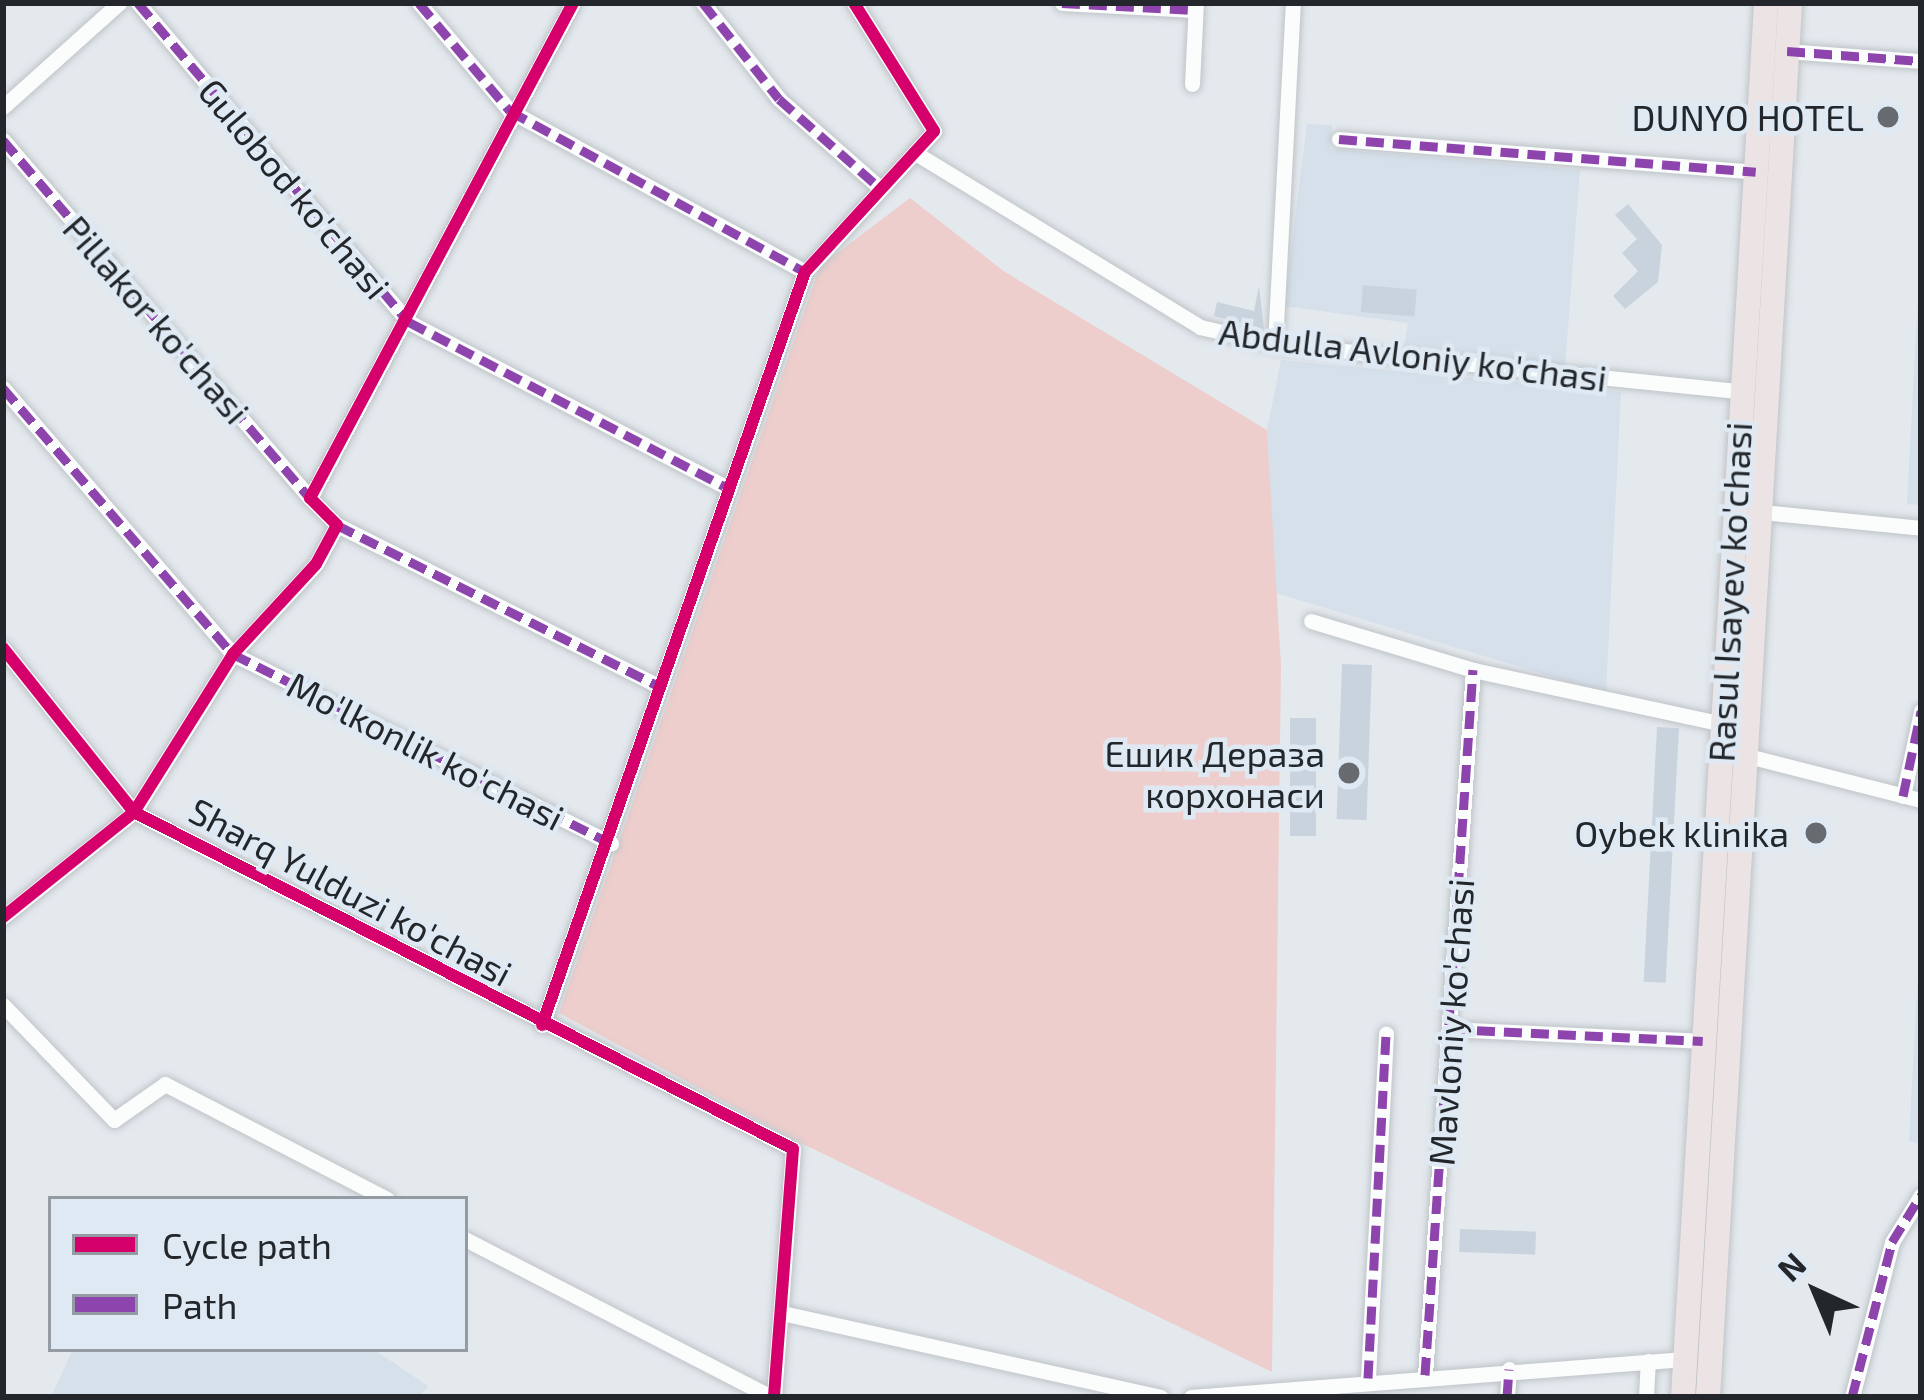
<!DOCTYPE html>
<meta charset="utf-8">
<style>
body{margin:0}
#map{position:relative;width:1924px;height:1400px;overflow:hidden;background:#e4e9ee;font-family:"Exo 2",sans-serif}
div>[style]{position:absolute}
.built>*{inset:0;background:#d5e0eb}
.green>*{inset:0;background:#edcecc}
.building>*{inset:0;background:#c8d3de;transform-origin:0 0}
.roads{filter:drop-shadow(0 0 3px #bfc4c8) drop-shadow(0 0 3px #bfc4c8)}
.minor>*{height:15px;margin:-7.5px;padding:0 7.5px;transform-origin:7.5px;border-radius:7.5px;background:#fbfcfc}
.primary>*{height:24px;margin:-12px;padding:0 12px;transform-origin:12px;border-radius:12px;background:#ebe3e4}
.quiet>*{height:9px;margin-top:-4.5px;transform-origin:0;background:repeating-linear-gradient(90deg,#8e44ad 0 18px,transparent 0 27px)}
.cycleway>*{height:12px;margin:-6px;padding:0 6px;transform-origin:6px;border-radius:6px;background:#d6006c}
.dots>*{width:33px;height:33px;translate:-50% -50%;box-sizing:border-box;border:6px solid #dfe9f3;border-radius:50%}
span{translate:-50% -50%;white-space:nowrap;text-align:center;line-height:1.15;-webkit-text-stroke:9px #dfe9f3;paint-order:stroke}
.poi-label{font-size:36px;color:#23262a}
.right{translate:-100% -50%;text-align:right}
.street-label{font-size:36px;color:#23262a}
.frame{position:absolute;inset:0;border:6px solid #23262a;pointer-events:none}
.legend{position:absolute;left:48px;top:1196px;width:420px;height:156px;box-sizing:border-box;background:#dfe9f3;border:3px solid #949ba3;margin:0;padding:15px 21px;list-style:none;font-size:36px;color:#23262a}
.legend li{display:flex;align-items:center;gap:24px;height:60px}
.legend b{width:60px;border:3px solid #949ba3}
.north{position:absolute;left:1756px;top:1232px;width:120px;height:120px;-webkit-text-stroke:9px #dfe9f3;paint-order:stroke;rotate:316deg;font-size:33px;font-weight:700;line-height:48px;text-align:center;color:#23262a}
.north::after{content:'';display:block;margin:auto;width:42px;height:54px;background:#23262a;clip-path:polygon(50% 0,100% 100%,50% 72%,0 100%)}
</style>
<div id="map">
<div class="built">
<i style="clip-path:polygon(1307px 124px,1332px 125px,1330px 149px,1580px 170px,1565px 367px,1404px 346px,1408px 323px,1284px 306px)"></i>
<i style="clip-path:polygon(1921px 241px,1921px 505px,1907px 504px)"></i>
<i style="clip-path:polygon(1281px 360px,1621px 392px,1606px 693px,1276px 593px,1267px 430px)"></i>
<i style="clip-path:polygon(1921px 917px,1921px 1144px,1909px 1141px)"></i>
<i style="clip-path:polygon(73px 1349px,373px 1349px,428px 1386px,419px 1397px,51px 1397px)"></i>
</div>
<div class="green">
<i style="clip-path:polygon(910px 198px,1005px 272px,1267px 430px,1281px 665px,1272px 1372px,803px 1144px,559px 1013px,820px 266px)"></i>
</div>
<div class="building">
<i style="clip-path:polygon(1628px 204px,1662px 245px,1658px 282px,1625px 309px,1613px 296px,1638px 271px,1622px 253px,1637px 239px,1615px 215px)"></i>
<i style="left:1363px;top:285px;width:54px;height:27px;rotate:5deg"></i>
<i style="clip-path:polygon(1259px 286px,1264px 329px,1214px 316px,1217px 302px,1254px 311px)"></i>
<i style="left:1342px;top:664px;width:30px;height:155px;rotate:2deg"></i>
<i style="left:1290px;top:718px;width:26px;height:118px"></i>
<i style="left:1657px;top:727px;width:22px;height:255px;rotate:3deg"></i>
<i style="left:1460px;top:1229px;width:76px;height:23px;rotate:2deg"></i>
</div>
<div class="roads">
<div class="minor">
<i style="left:138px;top:3px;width:419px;rotate:49.7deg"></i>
<i style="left:409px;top:322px;width:355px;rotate:27.5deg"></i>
<i style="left:419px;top:3px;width:141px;rotate:49.9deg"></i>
<i style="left:510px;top:111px;width:336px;rotate:28.6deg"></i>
<i style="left:703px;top:3px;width:122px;rotate:51.6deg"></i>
<i style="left:779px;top:99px;width:135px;rotate:41.4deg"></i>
<i style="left:1062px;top:3px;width:133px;rotate:3deg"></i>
<i style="left:1787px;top:51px;width:134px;rotate:4.3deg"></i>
<i style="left:1192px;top:84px;width:81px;rotate:-87.2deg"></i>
<i style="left:3px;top:107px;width:156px;rotate:-41.9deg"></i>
<i style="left:1339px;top:139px;width:418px;rotate:4.5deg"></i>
<i style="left:3px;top:140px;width:472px;rotate:49.4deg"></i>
<i style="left:917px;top:154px;width:332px;rotate:31.4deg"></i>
<i style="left:1200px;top:327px;width:77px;rotate:12.8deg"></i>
<i style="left:1275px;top:344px;width:467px;rotate:5.8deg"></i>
<i style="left:1275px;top:344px;width:341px;rotate:-87deg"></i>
<i style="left:3px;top:388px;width:352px;rotate:49.2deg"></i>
<i style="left:233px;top:654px;width:423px;rotate:26.6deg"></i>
<i style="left:1762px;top:512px;width:160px;rotate:5.7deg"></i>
<i style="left:337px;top:525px;width:361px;rotate:26.6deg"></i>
<i style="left:1311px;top:621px;width:169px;rotate:16.8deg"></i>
<i style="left:1473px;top:670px;width:256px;rotate:12.2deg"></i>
<i style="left:3px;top:648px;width:210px;rotate:51.4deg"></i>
<i style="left:134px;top:812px;width:740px;rotate:27.08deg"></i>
<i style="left:793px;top:1149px;width:249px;rotate:94.4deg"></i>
<i style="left:1748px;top:756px;width:179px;rotate:14.3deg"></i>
<i style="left:1903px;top:796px;width:87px;rotate:-78deg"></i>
<i style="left:3px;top:917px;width:168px;rotate:-38.7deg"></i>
<i style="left:134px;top:812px;width:186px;rotate:-57.9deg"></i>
<i style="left:233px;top:654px;width:122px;rotate:-47.3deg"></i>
<i style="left:316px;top:564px;width:44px;rotate:-61.7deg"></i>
<i style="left:337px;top:525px;width:38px;rotate:-135deg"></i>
<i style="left:310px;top:498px;width:561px;rotate:-62.02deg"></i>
<i style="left:3px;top:1005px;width:160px;rotate:46deg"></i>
<i style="left:114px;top:1120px;width:62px;rotate:-35.2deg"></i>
<i style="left:165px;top:1084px;width:250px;rotate:27.4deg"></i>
<i style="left:542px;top:1025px;width:798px;rotate:-70.75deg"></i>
<i style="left:805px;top:272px;width:191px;rotate:-47.5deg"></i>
<i style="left:934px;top:131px;width:151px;rotate:-122deg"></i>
<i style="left:1450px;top:1029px;width:253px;rotate:2.7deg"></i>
<i style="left:465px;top:1239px;width:344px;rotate:27.3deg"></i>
<i style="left:782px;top:1313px;width:388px;rotate:12.5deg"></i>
<i style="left:1425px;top:1375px;width:707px;rotate:-86.11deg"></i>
<i style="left:1368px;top:1378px;width:345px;rotate:-87deg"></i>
<i style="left:1191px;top:1397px;width:495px;rotate:-4.4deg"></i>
<i style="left:1507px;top:1397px;width:28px;rotate:-86deg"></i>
<i style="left:1646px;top:1397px;width:36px;rotate:-87deg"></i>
<i style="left:1852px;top:1397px;width:160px;rotate:-75.5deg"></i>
<i style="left:1892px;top:1242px;width:55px;rotate:-58.3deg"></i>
</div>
<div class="primary">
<i style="left:1683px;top:1397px;width:1396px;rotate:-86.59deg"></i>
<i style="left:1708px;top:1397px;width:1396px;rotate:-86.63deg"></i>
</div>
</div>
<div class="quiet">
<i style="left:138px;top:3px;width:419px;rotate:49.7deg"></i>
<i style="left:409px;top:322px;width:355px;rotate:27.5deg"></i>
<i style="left:419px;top:3px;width:141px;rotate:49.9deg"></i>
<i style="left:510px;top:111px;width:336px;rotate:28.6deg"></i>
<i style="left:703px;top:3px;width:122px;rotate:51.6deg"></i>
<i style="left:779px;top:99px;width:135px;rotate:41.4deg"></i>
<i style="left:1062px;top:3px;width:133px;rotate:3deg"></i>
<i style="left:1787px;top:51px;width:134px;rotate:4.3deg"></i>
<i style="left:1339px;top:139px;width:418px;rotate:4.5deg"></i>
<i style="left:3px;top:140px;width:472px;rotate:49.4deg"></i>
<i style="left:3px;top:388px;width:352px;rotate:49.2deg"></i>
<i style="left:233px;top:654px;width:423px;rotate:26.6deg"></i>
<i style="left:337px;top:525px;width:361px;rotate:26.6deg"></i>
<i style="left:1903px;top:796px;width:87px;rotate:-78deg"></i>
<i style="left:1450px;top:1029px;width:253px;rotate:2.7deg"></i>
<i style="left:1425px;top:1375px;width:707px;rotate:-86.11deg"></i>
<i style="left:1368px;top:1378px;width:345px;rotate:-87deg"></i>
<i style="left:1507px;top:1397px;width:28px;rotate:-86deg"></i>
<i style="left:1852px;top:1397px;width:160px;rotate:-75.5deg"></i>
<i style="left:1892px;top:1242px;width:55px;rotate:-58.3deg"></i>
</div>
<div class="cycleway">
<i style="left:3px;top:648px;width:210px;rotate:51.4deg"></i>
<i style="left:134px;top:812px;width:740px;rotate:27.08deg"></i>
<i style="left:793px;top:1149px;width:249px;rotate:94.4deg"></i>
<i style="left:3px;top:917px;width:168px;rotate:-38.7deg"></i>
<i style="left:134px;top:812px;width:186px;rotate:-57.9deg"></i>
<i style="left:233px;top:654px;width:122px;rotate:-47.3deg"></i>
<i style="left:316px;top:564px;width:44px;rotate:-61.7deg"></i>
<i style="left:337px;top:525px;width:38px;rotate:-135deg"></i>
<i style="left:310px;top:498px;width:561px;rotate:-62.02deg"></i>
<i style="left:542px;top:1025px;width:798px;rotate:-70.75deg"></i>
<i style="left:805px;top:272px;width:191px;rotate:-47.5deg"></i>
<i style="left:934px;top:131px;width:151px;rotate:-122deg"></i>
</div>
<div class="dots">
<i style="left:1888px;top:117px;background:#676a6f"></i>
<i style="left:1349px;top:773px;background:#676a6f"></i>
<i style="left:1816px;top:833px;background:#676a6f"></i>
</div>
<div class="poi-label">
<span class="right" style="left:1864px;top:117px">DUNYO HOTEL</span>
<span class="right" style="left:1325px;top:773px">Ешик Дераза<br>корхонаси</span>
<span class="right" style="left:1789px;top:833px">Oybek klinika</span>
</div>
<div class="street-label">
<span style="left:295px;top:188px;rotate:50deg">Gulobod ko'chasi</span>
<span style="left:157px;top:319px;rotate:49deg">Pillakor ko'chasi</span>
<span style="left:1413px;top:354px;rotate:7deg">Abdulla Avloniy ko'chasi</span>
<span style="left:1729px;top:592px;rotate:-87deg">Rasul Isayev ko'chasi</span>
<span style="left:426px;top:750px;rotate:27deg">Mo'lkonlik ko'chasi</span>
<span style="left:351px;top:891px;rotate:28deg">Sharq Yulduzi ko'chasi</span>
<span style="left:1450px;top:1022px;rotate:-86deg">Mavloniy ko'chasi</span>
</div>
<div class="frame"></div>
<ul class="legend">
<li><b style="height:15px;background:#d6006c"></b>Cycle path</li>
<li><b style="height:15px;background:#8e44ad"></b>Path</li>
</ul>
<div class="north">N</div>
</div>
